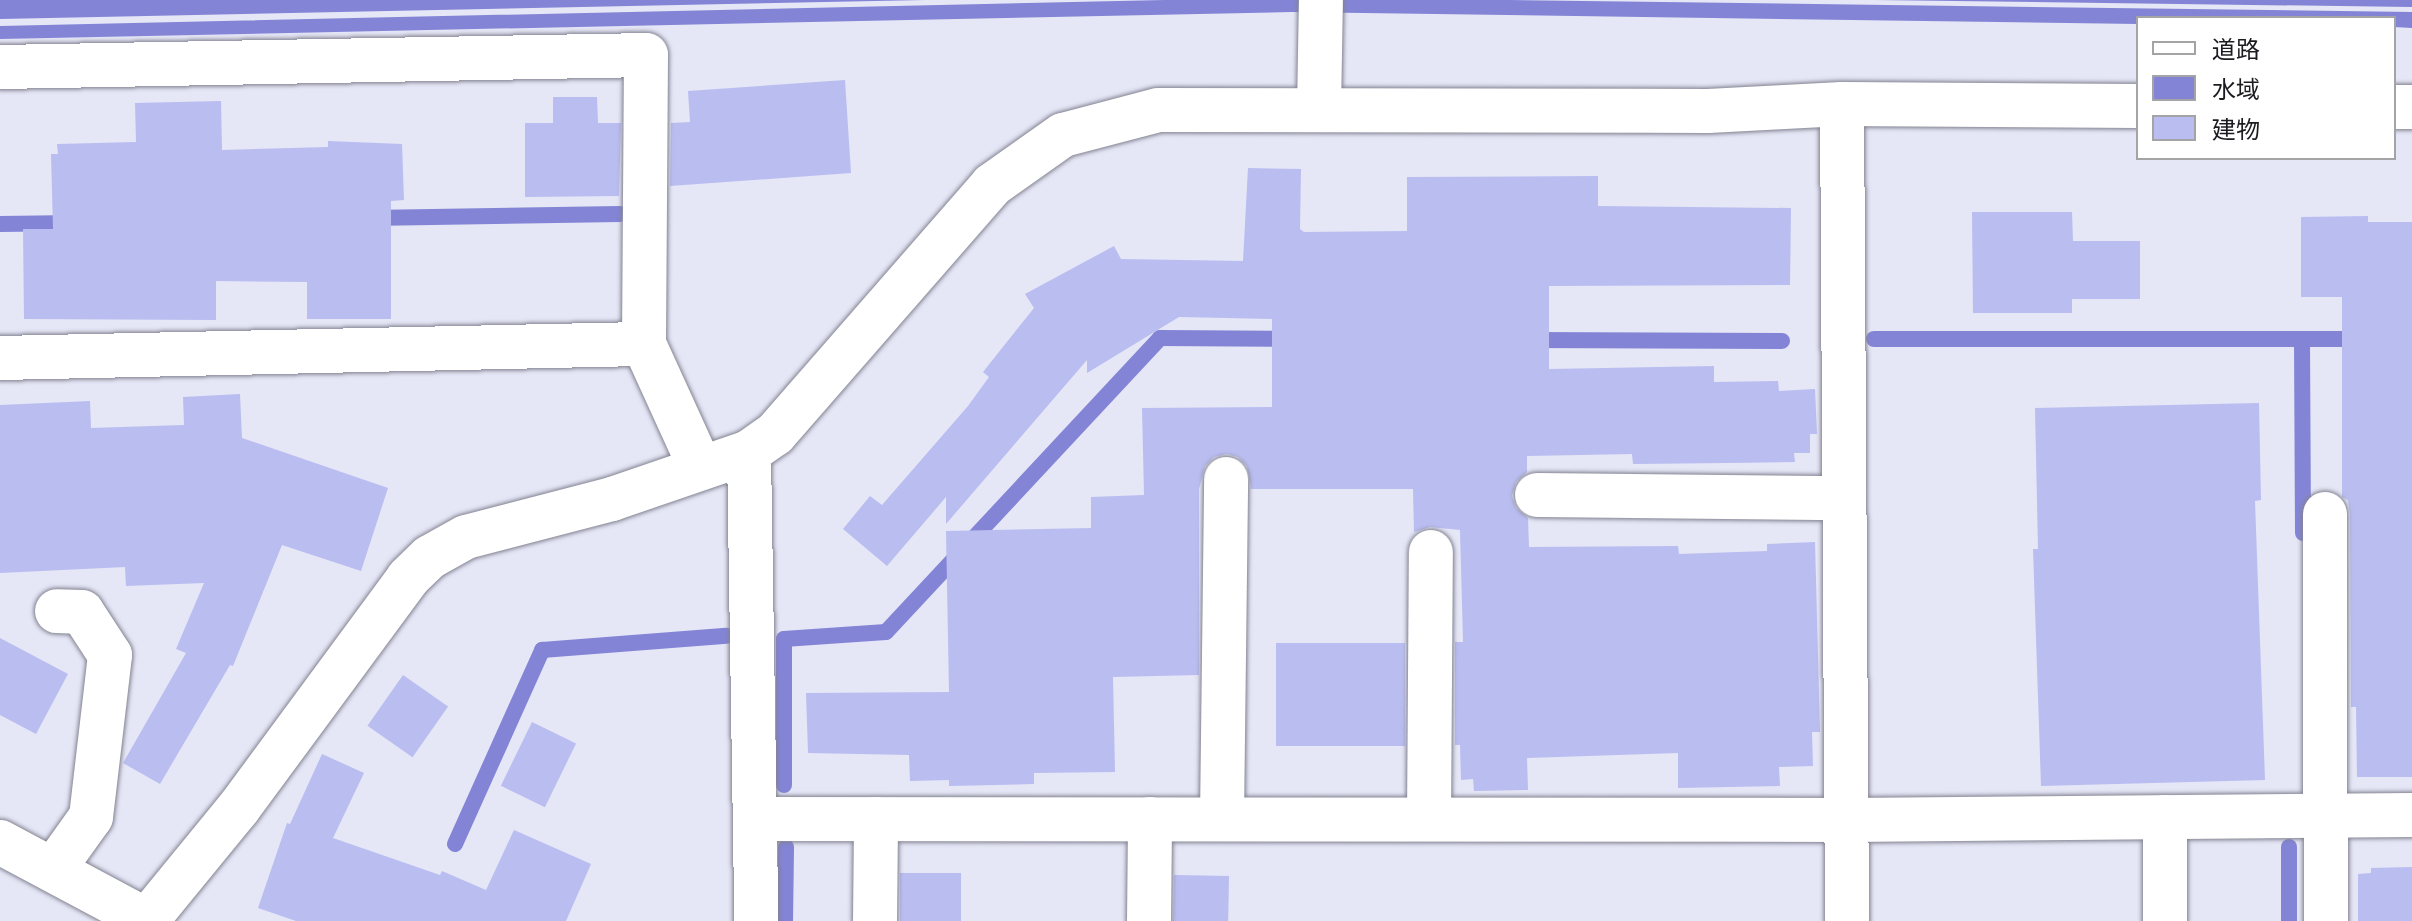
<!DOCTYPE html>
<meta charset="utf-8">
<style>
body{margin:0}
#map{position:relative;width:2412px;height:921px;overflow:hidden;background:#e5e6f6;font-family:"Nunito Sans","Noto Sans JP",sans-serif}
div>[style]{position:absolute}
.water>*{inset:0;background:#8384d6}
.stream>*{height:16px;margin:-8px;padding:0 8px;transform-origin:8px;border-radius:8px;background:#8384d6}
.building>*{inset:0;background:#babdf0;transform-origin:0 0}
.roads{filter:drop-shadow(0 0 2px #828391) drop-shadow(0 0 2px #828391)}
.minor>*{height:44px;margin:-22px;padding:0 22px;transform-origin:22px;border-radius:22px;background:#fff}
span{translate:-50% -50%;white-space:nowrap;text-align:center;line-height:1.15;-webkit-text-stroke:8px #fff;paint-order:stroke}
.legend{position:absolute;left:2136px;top:16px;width:260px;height:144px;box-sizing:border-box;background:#fff;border:2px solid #a4a4a6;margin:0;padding:10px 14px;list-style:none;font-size:24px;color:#1b1b21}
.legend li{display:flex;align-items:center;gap:16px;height:40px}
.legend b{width:40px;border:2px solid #a4a4a6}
</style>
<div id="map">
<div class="water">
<i style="clip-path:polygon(0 0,925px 0,0 19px)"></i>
<i style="clip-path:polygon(1164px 0,1510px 0,2412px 12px,2412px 28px,2394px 27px,2394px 18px,2138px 18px,2138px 24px,1291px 12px,0 39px,0 26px)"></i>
<i style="clip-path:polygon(1875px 0,2412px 0,2412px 7px)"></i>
</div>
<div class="stream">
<i style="left:370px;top:218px;width:250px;rotate:-0.9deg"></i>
<i style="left:0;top:224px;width:75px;rotate:-0.8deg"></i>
<i style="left:1874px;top:339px;width:488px"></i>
<i style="left:1527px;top:340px;width:255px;rotate:0.2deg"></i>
<i style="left:2302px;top:340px;width:193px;rotate:89.7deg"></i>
<i style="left:784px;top:785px;width:146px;rotate:-90deg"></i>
<i style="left:784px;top:639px;width:102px;rotate:-3.9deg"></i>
<i style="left:886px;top:632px;width:402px;rotate:-47deg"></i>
<i style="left:1160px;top:338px;width:132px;rotate:0.4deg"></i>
<i style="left:455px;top:844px;width:213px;rotate:-65.8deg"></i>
<i style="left:542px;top:650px;width:185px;rotate:-4.4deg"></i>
<i style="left:785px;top:921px;width:74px;rotate:-89.2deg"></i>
<i style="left:2289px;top:921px;width:74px;rotate:-90deg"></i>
</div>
<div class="building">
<i style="clip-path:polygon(845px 80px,851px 173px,670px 186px,671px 123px,690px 122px,688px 91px)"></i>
<i style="clip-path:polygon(553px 97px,597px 97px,598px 123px,621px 123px,619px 196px,525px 197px,525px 123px,553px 123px)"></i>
<i style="clip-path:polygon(221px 101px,222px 150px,328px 147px,328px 141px,402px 144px,404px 200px,391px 201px,391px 319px,307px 319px,307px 282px,216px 281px,216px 320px,24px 319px,23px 229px,53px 229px,51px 154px,58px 154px,57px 144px,136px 142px,135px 103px)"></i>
<i style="clip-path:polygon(1248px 168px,1301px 169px,1300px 229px,1304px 232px,1407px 231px,1407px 177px,1598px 176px,1598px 206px,1791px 208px,1790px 285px,1549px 286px,1549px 369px,1714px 366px,1714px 382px,1778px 381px,1779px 391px,1815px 389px,1817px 434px,1810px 434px,1810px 453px,1794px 453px,1795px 462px,1728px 463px,1633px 464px,1632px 454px,1527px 456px,1527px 472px,1516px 482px,1512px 496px,1516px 508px,1528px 518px,1529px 547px,1678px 546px,1679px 554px,1767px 551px,1767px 544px,1815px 542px,1820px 732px,1812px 732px,1813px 766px,1779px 767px,1780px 786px,1678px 788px,1678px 753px,1527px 758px,1528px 790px,1474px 791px,1473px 779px,1461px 780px,1460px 745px,1455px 745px,1455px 642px,1463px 642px,1460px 530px,1430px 527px,1414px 532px,1413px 489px,1251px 489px,1247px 466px,1238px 457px,1227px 454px,1214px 457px,1205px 466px,1199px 489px,1199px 675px,1113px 677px,1115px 772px,1034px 773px,1034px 784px,949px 786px,949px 780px,910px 781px,909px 755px,808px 753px,806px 693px,949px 692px,946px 531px,1091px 528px,1091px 497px,1144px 495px,1142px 408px,1272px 407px,1272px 319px,1179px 317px,1087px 373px,1087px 360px,946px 524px,946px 497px,887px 566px,843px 529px,870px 496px,882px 505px,968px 406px,989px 377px,983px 372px,1034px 308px,1025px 294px,1114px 246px,1121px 259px,1243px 261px)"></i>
<i style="clip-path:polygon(1972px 212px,2072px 212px,2073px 241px,2140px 241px,2140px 299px,2072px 299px,2072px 313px,1973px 313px)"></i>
<i style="clip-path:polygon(2368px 216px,2368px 222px,2412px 222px,2412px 777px,2357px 777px,2356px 707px,2351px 707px,2350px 514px,2348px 500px,2342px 497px,2342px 297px,2301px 297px,2301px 217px)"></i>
<i style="clip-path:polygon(240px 394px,242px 438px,388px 488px,361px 571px,282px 545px,233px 666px,230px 665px,160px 784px,123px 763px,186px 653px,176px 649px,204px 583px,126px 586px,125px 567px,0 573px,0 405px,90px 401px,91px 428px,184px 425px,183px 397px)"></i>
<i style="clip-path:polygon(2259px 403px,2261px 500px,2255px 501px,2265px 780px,2041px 786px,2033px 549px,2038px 549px,2035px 408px)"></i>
<i style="clip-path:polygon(0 638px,68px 674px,36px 734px,0 715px)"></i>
<i style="left:1405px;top:643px;width:103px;height:129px;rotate:90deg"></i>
<i style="left:403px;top:675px;width:55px;height:62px;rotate:35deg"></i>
<i style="left:532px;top:722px;width:49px;height:71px;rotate:26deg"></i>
<i style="clip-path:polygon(322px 754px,364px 773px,333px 838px,440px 875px,442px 871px,486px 890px,514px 830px,591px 864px,566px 921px,296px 921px,258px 908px,287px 823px,290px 824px)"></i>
<i style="clip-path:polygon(2412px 867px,2412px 921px,2358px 921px,2358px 874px,2371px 873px,2371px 868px)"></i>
<i style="left:961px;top:873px;width:48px;height:61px;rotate:90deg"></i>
<i style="left:1174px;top:875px;width:55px;height:46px;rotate:1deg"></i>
</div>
<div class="roads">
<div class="minor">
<i style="left:0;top:67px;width:646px;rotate:-1.06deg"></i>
<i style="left:646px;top:55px;width:289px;rotate:90.4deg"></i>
<i style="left:644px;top:344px;width:135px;rotate:65.5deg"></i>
<i style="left:1842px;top:104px;width:817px;rotate:89.65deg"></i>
<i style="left:2394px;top:107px;width:18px"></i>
<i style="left:1319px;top:110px;width:110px;rotate:-89deg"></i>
<i style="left:0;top:358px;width:644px;rotate:-1.25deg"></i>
<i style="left:749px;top:452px;width:469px;rotate:89.1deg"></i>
<i style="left:1537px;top:495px;width:307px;rotate:0.6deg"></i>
<i style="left:2325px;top:514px;width:407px;rotate:89.9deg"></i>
<i style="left:755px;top:819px;width:1092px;rotate:0.05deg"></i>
<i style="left:1847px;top:820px;width:565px;rotate:-0.51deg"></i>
<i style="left:1222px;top:819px;width:340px;rotate:-89.3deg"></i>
<i style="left:1429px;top:819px;width:267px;rotate:-89.6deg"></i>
<i style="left:0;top:842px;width:168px;rotate:28.1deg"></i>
<i style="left:53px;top:870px;width:65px;rotate:-54.4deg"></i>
<i style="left:91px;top:817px;width:163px;rotate:-83.3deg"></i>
<i style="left:110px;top:655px;width:51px;rotate:-123.1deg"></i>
<i style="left:82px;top:612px;width:25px;rotate:-178deg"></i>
<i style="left:147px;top:920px;width:144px;rotate:-50.7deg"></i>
<i style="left:238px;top:809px;width:287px;rotate:-53.6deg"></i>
<i style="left:408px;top:578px;width:30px;rotate:-44deg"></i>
<i style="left:430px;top:557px;width:41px;rotate:-29.1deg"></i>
<i style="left:466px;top:537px;width:151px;rotate:-14.6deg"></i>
<i style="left:612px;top:499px;width:145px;rotate:-18.9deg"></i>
<i style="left:749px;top:452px;width:32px;rotate:-35deg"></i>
<i style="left:775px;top:434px;width:330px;rotate:-48.9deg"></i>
<i style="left:992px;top:185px;width:87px;rotate:-35.2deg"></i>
<i style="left:1063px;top:135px;width:98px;rotate:-14.7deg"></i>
<i style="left:1158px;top:110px;width:550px;rotate:0.1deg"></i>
<i style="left:1708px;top:111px;width:134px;rotate:-3deg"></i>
<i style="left:1842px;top:104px;width:296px;rotate:0.4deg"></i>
<i style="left:875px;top:921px;width:102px;rotate:-89.4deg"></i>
<i style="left:1149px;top:921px;width:102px;rotate:-89.4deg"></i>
<i style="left:2165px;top:921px;width:104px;rotate:-90deg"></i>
</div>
</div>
<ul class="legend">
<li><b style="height:10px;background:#fff"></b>道路</li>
<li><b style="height:22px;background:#8384d6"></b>水域</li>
<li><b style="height:22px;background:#babdf0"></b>建物</li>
</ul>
</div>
